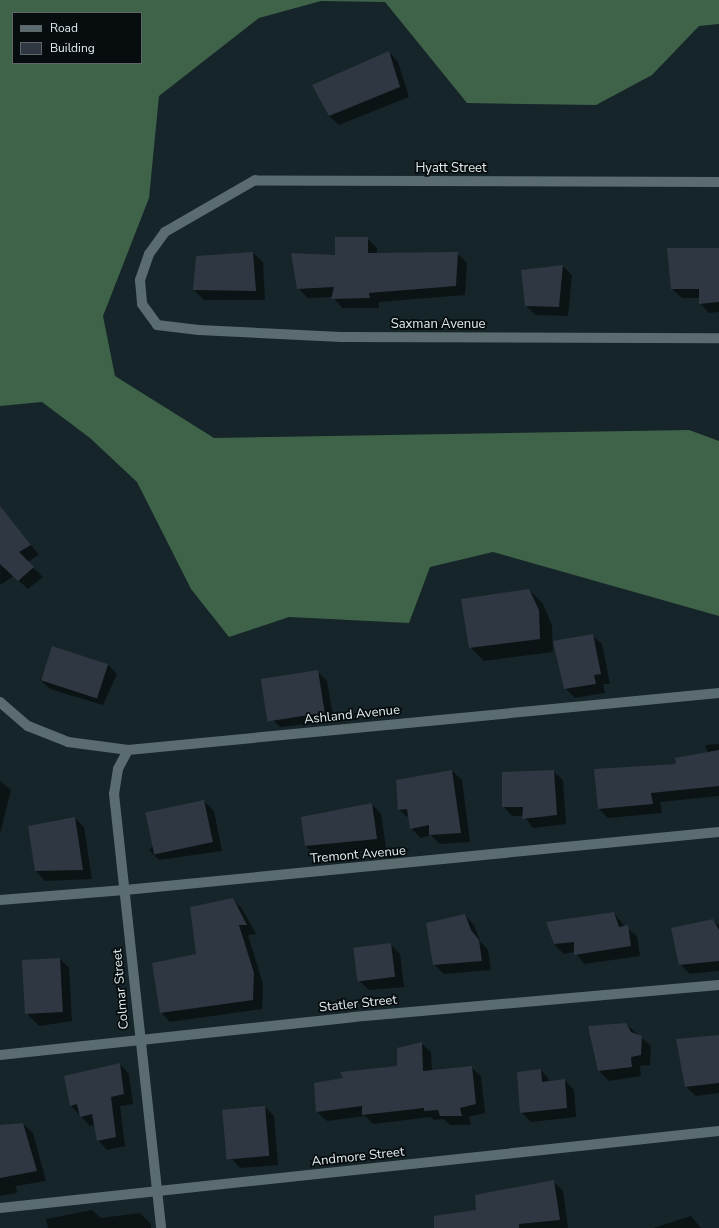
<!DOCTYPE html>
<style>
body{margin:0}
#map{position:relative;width:719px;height:1228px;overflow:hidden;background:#162529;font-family:"Nunito Sans",sans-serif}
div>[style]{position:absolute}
.forest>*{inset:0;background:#3f6348}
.shadow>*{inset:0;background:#0007}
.building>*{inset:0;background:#2f3742;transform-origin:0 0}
.street>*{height:10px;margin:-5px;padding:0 5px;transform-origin:5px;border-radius:5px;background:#5b6c71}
span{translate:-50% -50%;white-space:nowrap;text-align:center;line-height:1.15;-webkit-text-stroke:3.5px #070d0f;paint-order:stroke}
.street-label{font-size:13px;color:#e2ecef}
.legend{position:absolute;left:12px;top:12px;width:130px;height:52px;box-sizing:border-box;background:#070d0f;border:1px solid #5f6669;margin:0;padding:5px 7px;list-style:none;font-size:12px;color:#e2ecef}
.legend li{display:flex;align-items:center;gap:8px;height:20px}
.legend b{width:20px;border:1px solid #5f6669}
</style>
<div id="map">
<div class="forest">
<i style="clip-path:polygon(evenodd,0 0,719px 0,719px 24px,699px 26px,652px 75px,596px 105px,467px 103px,385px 2px,321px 1px,259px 18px,159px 96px,149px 198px,103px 316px,115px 376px,214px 438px,689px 430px,719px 441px,719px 616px,493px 552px,430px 567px,409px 623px,289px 617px,229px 637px,191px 589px,137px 482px,90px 438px,42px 402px,0 406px,0 0,13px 13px,141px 13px,141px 63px,13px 63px,13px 13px)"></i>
</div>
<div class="shadow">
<i style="clip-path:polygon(389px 52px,398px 62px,409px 97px,339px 125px,329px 116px,314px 85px)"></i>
<i style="clip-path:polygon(367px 238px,377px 248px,377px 254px,457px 253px,467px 263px,465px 295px,379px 302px,379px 308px,342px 308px,333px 297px,308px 298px,298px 288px,336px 256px)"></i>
<i style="clip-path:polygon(719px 249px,719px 312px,709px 313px,700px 303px,700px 298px,682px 298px,672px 289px)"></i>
<i style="clip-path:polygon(253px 253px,263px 262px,265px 300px,204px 300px,194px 290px,197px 257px)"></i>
<i style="clip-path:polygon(563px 266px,572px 275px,568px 316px,536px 315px,526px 306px)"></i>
<i style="clip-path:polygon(1px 509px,39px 555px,27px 562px,43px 577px,28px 589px,14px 576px,0 585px)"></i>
<i style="clip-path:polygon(529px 590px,543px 604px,552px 625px,553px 652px,484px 661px,470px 647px)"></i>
<i style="clip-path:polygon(592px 635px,602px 644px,610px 684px,603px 684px,605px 693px,575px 698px,565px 688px)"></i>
<i style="clip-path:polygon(53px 647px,108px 665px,117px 674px,103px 705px,50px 689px,40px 680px)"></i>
<i style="clip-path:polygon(317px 671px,327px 681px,334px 721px,280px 727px,271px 718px)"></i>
<i style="clip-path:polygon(719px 744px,719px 796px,660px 802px,662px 813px,608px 818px,599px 809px,677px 765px,708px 753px,705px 745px)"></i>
<i style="clip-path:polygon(452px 771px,462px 780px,470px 842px,440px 844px,431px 835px,421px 838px,411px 828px,410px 819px,399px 810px,397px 781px)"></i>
<i style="clip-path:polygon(553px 771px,563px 780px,566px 824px,533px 828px,524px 816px,512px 816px,503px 806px)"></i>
<i style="clip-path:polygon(0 781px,11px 790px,0 834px)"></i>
<i style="clip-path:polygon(204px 801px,214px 811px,222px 851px,159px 860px,149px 850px)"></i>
<i style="clip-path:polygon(372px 804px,381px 814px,386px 848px,315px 856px,306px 846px)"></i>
<i style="clip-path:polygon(75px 818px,84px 827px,92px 879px,45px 881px,36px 871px)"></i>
<i style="clip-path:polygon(233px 899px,242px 909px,256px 934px,248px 935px,263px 984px,262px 1009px,170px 1022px,161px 1012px)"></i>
<i style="clip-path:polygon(614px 913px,625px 927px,637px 936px,640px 956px,584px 964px,575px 952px,564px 954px,554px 944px)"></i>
<i style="clip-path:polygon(465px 915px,474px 925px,480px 941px,488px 950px,491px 970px,444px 974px,434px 964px)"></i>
<i style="clip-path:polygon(713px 920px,719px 926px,719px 971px,690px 974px,680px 964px)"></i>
<i style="clip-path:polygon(390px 944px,400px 954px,404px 987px,369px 990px,360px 981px)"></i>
<i style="clip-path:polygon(60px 959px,69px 968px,72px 1021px,39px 1026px,29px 1016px,23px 963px)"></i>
<i style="clip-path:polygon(626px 1024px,651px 1046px,650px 1065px,640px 1066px,641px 1076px,609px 1081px,599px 1071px,589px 1027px)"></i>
<i style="clip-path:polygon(719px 1036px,719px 1093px,696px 1096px,686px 1087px)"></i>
<i style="clip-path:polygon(421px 1043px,431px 1052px,432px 1071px,471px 1067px,481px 1076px,485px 1113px,469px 1117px,471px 1125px,450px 1125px,444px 1119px,434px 1120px,431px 1117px,373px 1124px,365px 1116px,327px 1121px,317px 1112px,398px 1067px)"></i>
<i style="clip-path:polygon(120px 1064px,129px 1074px,133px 1104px,120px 1106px,125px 1146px,107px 1150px,98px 1140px,95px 1125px,90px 1126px,71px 1106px)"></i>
<i style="clip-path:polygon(541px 1070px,551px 1082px,565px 1080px,574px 1090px,576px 1117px,531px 1122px,521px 1112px)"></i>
<i style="clip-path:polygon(265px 1107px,274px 1116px,278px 1165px,240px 1168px,231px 1158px)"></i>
<i style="clip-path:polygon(23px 1124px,33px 1133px,46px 1181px,16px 1186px,17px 1193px,0 1196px,0 1126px)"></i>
<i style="clip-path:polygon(553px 1181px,563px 1191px,568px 1228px,454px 1228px,477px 1210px)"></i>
<i style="clip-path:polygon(92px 1210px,101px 1218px,140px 1213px,151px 1224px,151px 1228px,48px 1228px,46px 1219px)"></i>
<i style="clip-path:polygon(691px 1216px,701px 1228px,653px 1228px)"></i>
</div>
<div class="building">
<i style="clip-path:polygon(389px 51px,400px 87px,329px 116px,312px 85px)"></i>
<i style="clip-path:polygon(335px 237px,368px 237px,368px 253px,458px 252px,456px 286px,369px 293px,370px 298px,331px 299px,334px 287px,297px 289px,291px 253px,335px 255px)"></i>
<i style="clip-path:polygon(667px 248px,719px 248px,719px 302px,699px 304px,699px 289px,671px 289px)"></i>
<i style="clip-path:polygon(253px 252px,256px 291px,193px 290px,196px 256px)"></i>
<i style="clip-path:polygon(563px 265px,559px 307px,525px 306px,521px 270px)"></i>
<i style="clip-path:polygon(0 506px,31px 545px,19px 552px,34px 567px,18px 581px,0 564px)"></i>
<i style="clip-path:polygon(529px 589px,539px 610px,540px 639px,469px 648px,461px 599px)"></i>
<i style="clip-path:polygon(593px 634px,601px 674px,594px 675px,596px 684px,564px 689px,553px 641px)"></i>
<i style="left:52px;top:646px;width:59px;height:36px;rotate:18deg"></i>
<i style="left:318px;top:670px;width:43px;height:58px;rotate:81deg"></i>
<i style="clip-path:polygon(719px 750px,719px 786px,651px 793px,653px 804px,598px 809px,594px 769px,676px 764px,675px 758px)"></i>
<i style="clip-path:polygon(452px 770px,461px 833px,429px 835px,429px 825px,410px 829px,407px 809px,398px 810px,396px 780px)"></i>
<i style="clip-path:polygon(554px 770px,557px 815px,522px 819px,523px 807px,502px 807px,502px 772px)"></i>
<i style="left:204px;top:800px;width:43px;height:60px;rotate:78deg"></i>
<i style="clip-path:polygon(372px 803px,377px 839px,305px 846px,301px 817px)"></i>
<i style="clip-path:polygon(75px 817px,83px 870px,35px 871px,28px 826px)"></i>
<i style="clip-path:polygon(233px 898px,247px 925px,239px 925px,254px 973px,253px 1000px,160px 1013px,152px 963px,196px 954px,190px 907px)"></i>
<i style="clip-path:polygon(614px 912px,619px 927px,628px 925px,631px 946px,574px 955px,574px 942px,554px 944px,546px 922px)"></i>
<i style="clip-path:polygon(465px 914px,471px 930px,479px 940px,482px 961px,433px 965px,426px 923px)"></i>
<i style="clip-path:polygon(713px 919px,719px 930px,719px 961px,679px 965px,671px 928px)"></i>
<i style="left:391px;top:943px;width:34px;height:38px;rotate:83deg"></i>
<i style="left:60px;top:958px;width:54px;height:38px;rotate:87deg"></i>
<i style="clip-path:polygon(626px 1023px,631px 1032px,642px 1036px,641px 1055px,631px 1057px,632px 1067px,598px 1071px,588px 1026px)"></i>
<i style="clip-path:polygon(719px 1035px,719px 1083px,685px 1087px,676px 1039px)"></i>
<i style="clip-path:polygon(422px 1042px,423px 1071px,472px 1066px,476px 1104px,460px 1108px,462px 1116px,440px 1116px,438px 1110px,424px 1111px,424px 1108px,362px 1115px,362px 1106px,316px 1112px,314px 1083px,343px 1078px,340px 1072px,397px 1066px,397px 1048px)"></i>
<i style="clip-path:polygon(120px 1063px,124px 1094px,111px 1097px,116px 1137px,97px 1141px,92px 1114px,80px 1117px,77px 1104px,70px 1106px,64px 1076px)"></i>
<i style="clip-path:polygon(541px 1069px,542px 1082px,565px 1079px,567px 1108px,520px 1113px,517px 1072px)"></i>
<i style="left:265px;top:1106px;width:50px;height:43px;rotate:85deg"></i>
<i style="clip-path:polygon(23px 1123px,37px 1171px,0 1178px,0 1125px)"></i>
<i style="clip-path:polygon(554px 1180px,560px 1220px,519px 1224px,519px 1228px,434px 1228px,434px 1216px,476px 1210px,475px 1195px)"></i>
</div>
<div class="street">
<i style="left:719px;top:182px;width:464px;rotate:-179.8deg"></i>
<i style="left:255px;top:180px;width:104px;rotate:150deg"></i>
<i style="left:165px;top:232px;width:27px;rotate:126deg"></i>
<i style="left:149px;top:254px;width:28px;rotate:109deg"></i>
<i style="left:140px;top:280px;width:24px;rotate:85deg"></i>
<i style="left:142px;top:304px;width:26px;rotate:54deg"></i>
<i style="left:157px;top:325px;width:42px;rotate:6.8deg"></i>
<i style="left:199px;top:330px;width:142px;rotate:2.8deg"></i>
<i style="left:341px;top:337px;width:378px;rotate:0.2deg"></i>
<i style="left:0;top:702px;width:37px;rotate:41deg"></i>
<i style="left:28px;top:726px;width:43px;rotate:21.8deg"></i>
<i style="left:68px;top:742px;width:61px;rotate:7.6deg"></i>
<i style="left:128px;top:750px;width:594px;rotate:-5.51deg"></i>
<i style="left:128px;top:750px;width:21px;rotate:118deg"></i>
<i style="left:118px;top:769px;width:25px;rotate:99deg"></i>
<i style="left:114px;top:794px;width:437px;rotate:83.8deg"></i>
<i style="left:0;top:900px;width:125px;rotate:-4.6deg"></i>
<i style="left:125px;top:890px;width:597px;rotate:-5.58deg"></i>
<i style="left:0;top:1055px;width:355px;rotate:-6.1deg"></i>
<i style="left:353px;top:1017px;width:367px;rotate:-5deg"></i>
<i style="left:0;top:1208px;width:723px;rotate:-6.11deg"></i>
</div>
<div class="street-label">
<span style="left:451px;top:168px">Hyatt Street</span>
<span style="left:438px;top:324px">Saxman Avenue</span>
<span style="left:352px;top:715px;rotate:-6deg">Ashland Avenue</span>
<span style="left:358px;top:855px;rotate:-5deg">Tremont Avenue</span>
<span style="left:121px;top:989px;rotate:-95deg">Colmar Street</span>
<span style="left:358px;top:1004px;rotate:-6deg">Statler Street</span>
<span style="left:358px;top:1157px;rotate:-6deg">Andmore Street</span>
</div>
<ul class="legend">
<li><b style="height:5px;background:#5b6c71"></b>Road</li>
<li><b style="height:11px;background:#2f3742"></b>Building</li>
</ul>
</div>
